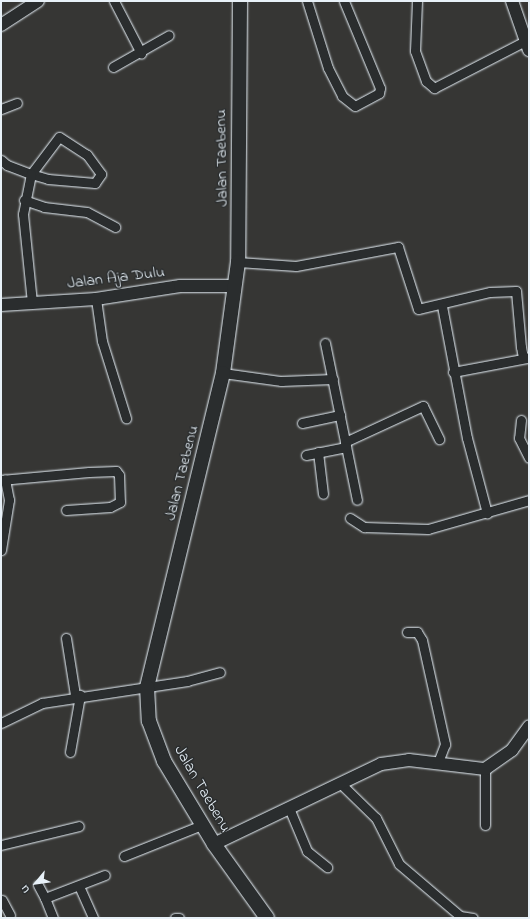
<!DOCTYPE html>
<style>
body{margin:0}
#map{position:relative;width:530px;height:919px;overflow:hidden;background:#363634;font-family:"Indie Flower",sans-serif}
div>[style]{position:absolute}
.roads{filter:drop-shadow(0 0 1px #e8f1f8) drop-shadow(0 0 1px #e8f1f8)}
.street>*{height:9px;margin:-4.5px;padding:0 4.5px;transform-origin:4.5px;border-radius:4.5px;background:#2a2d2e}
.secondary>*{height:12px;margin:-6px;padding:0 6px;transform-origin:6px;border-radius:6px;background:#2a2d2e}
.primary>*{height:14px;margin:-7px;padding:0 7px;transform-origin:7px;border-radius:7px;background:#2a2d2e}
span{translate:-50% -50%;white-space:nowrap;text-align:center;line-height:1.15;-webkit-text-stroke:3px #2a2d2e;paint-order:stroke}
.street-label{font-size:16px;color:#e8f1f8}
.frame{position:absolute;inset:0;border:2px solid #e8f1f8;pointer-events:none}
.north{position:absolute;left:16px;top:863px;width:40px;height:40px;-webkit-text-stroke:3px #2a2d2e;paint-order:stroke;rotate:241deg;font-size:11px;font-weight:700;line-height:16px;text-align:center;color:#e8f1f8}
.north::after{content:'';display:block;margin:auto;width:14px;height:18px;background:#e8f1f8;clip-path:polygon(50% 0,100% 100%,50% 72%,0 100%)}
</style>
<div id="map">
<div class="roads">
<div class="street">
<i style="left:114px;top:1px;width:59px;rotate:62.6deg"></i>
<i style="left:307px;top:1px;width:70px;rotate:72.6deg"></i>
<i style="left:328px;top:68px;width:31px;rotate:63deg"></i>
<i style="left:342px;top:96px;width:16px;rotate:38deg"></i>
<i style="left:355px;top:106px;width:27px;rotate:-28deg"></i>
<i style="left:379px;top:93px;width:5px;rotate:-79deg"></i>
<i style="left:380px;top:88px;width:94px;rotate:-112.5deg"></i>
<i style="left:417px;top:1px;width:50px;rotate:92.3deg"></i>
<i style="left:415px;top:51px;width:32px;rotate:70deg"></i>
<i style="left:426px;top:81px;width:11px;rotate:41deg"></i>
<i style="left:434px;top:88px;width:102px;rotate:-27.3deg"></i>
<i style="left:113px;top:67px;width:64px;rotate:-29.7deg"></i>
<i style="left:1px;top:109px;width:17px;rotate:-21deg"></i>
<i style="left:1px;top:160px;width:8px;rotate:40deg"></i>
<i style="left:7px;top:165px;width:26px;rotate:21deg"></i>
<i style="left:31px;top:174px;width:18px;rotate:16deg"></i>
<i style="left:48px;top:179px;width:47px;rotate:4.9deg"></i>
<i style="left:95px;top:183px;width:11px;rotate:-56deg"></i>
<i style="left:101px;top:174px;width:24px;rotate:-126deg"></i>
<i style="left:87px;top:155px;width:33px;rotate:-147deg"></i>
<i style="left:59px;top:137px;width:46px;rotate:127.1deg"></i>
<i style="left:31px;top:174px;width:41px;rotate:101.3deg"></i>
<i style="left:23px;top:214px;width:89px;rotate:84.2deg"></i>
<i style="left:24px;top:200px;width:21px;rotate:19deg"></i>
<i style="left:44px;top:207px;width:43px;rotate:6.6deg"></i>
<i style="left:87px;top:212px;width:32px;rotate:28deg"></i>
<i style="left:238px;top:262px;width:58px;rotate:3.9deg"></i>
<i style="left:296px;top:266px;width:104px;rotate:-10.6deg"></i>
<i style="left:398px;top:247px;width:65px;rotate:72.1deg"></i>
<i style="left:418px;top:309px;width:74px;rotate:-13.3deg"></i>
<i style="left:490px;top:292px;width:26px;rotate:-2deg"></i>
<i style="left:516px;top:291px;width:56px;rotate:84.9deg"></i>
<i style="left:521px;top:347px;width:10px;rotate:79deg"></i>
<i style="left:523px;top:357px;width:6px;rotate:9deg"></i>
<i style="left:96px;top:299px;width:42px;rotate:81.9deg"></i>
<i style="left:102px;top:341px;width:81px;rotate:72.7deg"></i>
<i style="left:442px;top:306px;width:134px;rotate:79.3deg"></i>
<i style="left:467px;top:438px;width:78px;rotate:75.1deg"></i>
<i style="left:325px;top:343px;width:160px;rotate:78.5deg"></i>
<i style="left:453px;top:372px;width:75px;rotate:-10.7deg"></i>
<i style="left:223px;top:373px;width:59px;rotate:7.9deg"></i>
<i style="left:281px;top:381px;width:52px;rotate:-2.2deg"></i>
<i style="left:521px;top:420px;width:18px;rotate:96deg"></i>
<i style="left:519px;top:438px;width:22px;rotate:63deg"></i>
<i style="left:302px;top:423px;width:39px;rotate:-12deg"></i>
<i style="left:345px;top:442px;width:86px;rotate:-24.8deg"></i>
<i style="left:423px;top:406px;width:37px;rotate:64deg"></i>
<i style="left:318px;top:452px;width:42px;rotate:83.2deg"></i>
<i style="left:306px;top:455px;width:41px;rotate:-11.3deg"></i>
<i style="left:1px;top:480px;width:88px;rotate:-5.2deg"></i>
<i style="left:89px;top:472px;width:27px;rotate:-2deg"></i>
<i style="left:116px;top:471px;width:5px;rotate:53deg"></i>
<i style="left:119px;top:475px;width:27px;rotate:88deg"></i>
<i style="left:120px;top:502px;width:11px;rotate:153deg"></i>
<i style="left:110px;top:507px;width:44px;rotate:176.1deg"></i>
<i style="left:350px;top:518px;width:17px;rotate:33deg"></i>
<i style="left:364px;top:527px;width:64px;rotate:1.8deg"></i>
<i style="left:428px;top:529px;width:105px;rotate:-16deg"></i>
<i style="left:1px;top:550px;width:51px;rotate:-80.9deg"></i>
<i style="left:9px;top:500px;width:21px;rotate:-101deg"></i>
<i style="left:407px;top:632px;width:10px"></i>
<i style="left:417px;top:632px;width:9px;rotate:58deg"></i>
<i style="left:422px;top:640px;width:107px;rotate:77.5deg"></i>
<i style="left:445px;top:744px;width:19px;rotate:111deg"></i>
<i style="left:66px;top:638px;width:58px;rotate:81deg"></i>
<i style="left:1px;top:723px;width:46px;rotate:-26deg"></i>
<i style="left:42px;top:703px;width:147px;rotate:-8.6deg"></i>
<i style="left:187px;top:681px;width:34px;rotate:-15deg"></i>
<i style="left:70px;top:752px;width:58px;rotate:-80deg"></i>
<i style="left:485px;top:769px;width:56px;rotate:90deg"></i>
<i style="left:341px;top:784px;width:49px;rotate:44.2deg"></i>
<i style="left:376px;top:818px;width:51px;rotate:63.4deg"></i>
<i style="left:399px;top:864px;width:80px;rotate:40.4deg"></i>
<i style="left:460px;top:916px;width:13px;rotate:9deg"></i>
<i style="left:289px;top:808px;width:47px;rotate:67.3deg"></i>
<i style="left:307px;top:851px;width:26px;rotate:39deg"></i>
<i style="left:1px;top:845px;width:80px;rotate:-13.7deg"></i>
<i style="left:124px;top:856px;width:84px;rotate:-21.7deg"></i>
<i style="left:38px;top:885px;width:15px;rotate:62deg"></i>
<i style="left:79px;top:886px;width:35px;rotate:66deg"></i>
<i style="left:2px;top:900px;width:17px;rotate:62deg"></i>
<i style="left:53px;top:918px;width:22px;rotate:-112deg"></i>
<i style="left:45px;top:898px;width:64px;rotate:-21deg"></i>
<i style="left:175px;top:918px;width:4px"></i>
</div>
<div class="secondary">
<i style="left:512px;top:1px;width:52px;rotate:70.9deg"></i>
<i style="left:1px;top:25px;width:44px;rotate:-33deg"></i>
<i style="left:1px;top:305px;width:95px;rotate:-3.6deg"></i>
<i style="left:96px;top:299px;width:85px;rotate:-8.8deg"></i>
<i style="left:180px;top:286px;width:55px"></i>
<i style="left:214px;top:844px;width:185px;rotate:-25.6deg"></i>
<i style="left:381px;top:764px;width:28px;rotate:-8deg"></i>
<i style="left:409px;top:760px;width:77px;rotate:6.8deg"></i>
<i style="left:485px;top:769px;width:33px;rotate:-35deg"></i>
<i style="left:512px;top:750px;width:29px;rotate:-54deg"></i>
</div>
<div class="primary">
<i style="left:240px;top:1px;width:261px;rotate:90.4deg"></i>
<i style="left:238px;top:262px;width:112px;rotate:97.7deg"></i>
<i style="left:223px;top:373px;width:323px;rotate:103.6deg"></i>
<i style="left:147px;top:687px;width:34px;rotate:87deg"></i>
<i style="left:149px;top:721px;width:43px;rotate:69.4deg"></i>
<i style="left:164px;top:761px;width:97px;rotate:58.9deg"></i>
<i style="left:214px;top:844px;width:91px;rotate:54.4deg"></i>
</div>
</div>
<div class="street-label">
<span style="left:222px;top:158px;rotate:-91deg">Jalan Taebenu</span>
<span style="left:116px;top:278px;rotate:-7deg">Jalan Aja Dulu</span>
<span style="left:182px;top:473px;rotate:-76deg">Jalan Taebenu</span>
<span style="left:202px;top:789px;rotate:60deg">Jalan Taebenu</span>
</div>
<div class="frame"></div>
<div class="north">U</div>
</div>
